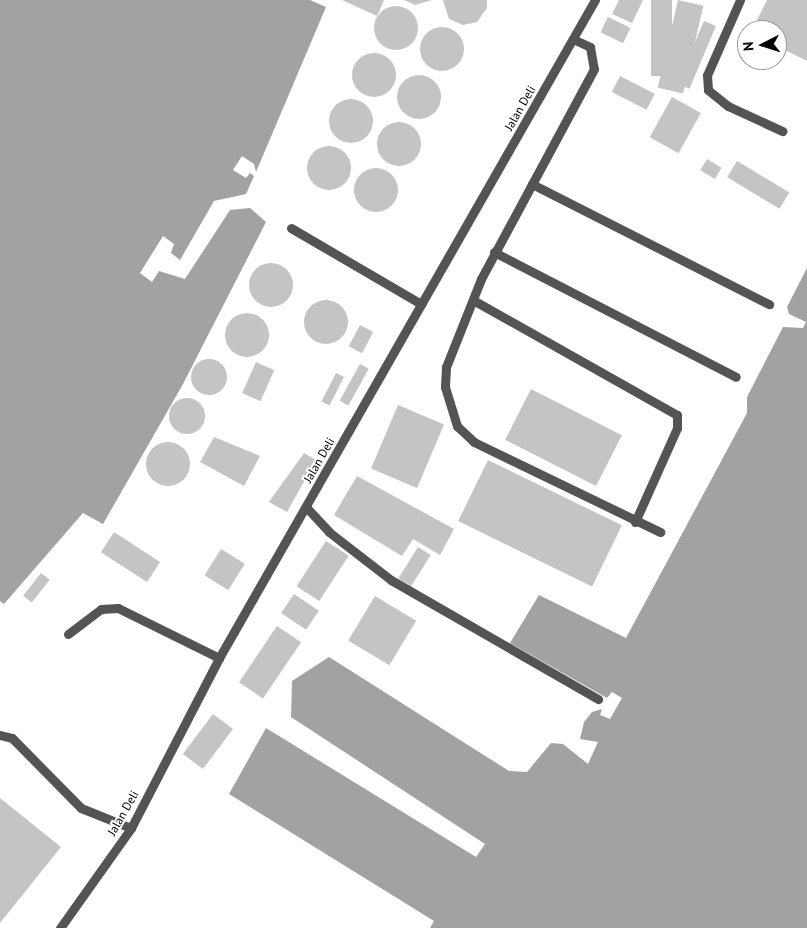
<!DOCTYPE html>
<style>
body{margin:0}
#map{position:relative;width:807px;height:928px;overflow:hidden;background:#fff;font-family:"PT Sans",sans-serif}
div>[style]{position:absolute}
.water>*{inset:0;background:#a2a2a2}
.building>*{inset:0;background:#c4c4c4;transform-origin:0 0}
.round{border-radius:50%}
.service>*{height:9px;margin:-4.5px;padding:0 4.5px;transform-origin:4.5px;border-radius:4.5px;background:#545454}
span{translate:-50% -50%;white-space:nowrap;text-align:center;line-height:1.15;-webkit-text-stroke:4px #fff;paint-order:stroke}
.street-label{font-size:12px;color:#000}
.north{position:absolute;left:737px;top:20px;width:50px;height:50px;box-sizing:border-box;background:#fff;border:1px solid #999;border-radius:50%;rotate:265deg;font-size:14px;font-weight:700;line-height:20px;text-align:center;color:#000}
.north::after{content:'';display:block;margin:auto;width:18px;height:22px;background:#000;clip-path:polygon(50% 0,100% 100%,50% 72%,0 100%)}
</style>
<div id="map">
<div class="water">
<i style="clip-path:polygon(0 0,310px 0,326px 7px,256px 172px,254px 164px,242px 156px,233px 170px,246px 178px,250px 173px,254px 176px,246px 194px,214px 201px,180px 260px,171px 253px,174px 244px,163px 236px,140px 273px,152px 282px,159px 271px,185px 279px,230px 210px,250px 208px,266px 222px,183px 384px,103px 524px,83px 513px,4px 604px,0 601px)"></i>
<i style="clip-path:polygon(807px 268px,807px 928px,430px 928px,434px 921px,229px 794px,266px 728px,476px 857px,485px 844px,291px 717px,292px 681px,329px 657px,509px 771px,527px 772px,551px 743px,563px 744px,588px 764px,598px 742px,580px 739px,584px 722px,592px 712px,602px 709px,600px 715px,610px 719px,622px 698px,612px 692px,607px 698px,510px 643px,539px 595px,626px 638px,747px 413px,747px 397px,783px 327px,803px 328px,806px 322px,789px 314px,787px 307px)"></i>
</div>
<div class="building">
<i style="clip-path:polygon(342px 0,384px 0,377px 16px)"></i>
<i style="clip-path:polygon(404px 0,432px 0,415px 5px)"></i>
<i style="clip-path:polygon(443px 0,487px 0,487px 8px,477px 22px,463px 25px,449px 19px)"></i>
<i style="clip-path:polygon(619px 0,643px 0,632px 23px,612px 14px)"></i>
<i style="left:651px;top:0;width:21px;height:76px"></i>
<i style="left:678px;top:0;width:26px;height:90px;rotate:13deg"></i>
<i style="clip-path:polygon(767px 0,807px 0,807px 61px,777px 46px,777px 30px,752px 30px)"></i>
<i class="round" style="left:374px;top:6px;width:44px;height:44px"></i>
<i style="left:608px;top:17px;width:25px;height:17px;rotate:26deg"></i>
<i style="left:704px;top:21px;width:13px;height:68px;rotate:23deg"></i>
<i class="round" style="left:420px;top:27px;width:44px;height:44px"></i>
<i class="round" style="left:352px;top:53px;width:44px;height:44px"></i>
<i class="round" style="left:397px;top:75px;width:44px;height:44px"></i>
<i style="left:620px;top:76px;width:39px;height:18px;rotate:27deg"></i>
<i style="left:672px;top:97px;width:33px;height:46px;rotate:29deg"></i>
<i class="round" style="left:329px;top:99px;width:44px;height:44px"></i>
<i class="round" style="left:377px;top:122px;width:44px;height:44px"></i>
<i class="round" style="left:307px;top:146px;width:44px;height:44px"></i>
<i style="left:707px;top:159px;width:17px;height:13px;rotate:31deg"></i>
<i style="left:737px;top:161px;width:61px;height:19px;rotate:31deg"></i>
<i class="round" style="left:354px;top:168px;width:44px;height:44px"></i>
<i class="round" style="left:249px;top:263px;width:44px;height:44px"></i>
<i class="round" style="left:304px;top:300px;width:44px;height:44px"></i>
<i class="round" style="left:225px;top:313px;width:44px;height:44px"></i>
<i style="left:360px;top:325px;width:15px;height:24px;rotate:28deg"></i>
<i class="round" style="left:191px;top:359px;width:36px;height:36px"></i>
<i style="left:256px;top:362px;width:20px;height:34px;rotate:24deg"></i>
<i style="left:360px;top:364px;width:10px;height:42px;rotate:29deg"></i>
<i style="left:336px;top:373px;width:9px;height:32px;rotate:27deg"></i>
<i style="left:531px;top:389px;width:102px;height:57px;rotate:27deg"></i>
<i class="round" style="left:169px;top:398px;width:36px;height:36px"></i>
<i style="left:398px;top:405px;width:50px;height:69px;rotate:23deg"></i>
<i style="clip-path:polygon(214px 437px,260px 456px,244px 486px,200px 462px)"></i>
<i class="round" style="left:146px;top:442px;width:44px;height:44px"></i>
<i style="clip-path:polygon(304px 453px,316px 460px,287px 512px,269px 502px)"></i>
<i style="left:488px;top:460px;width:149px;height:68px;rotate:26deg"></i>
<i style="clip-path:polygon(357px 476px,454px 529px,440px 555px,413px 539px,402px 556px,334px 515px)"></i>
<i style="left:114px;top:532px;width:55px;height:24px;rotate:33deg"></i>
<i style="left:326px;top:541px;width:27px;height:54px;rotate:33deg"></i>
<i style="left:418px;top:547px;width:15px;height:37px;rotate:32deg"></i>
<i style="left:221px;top:549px;width:28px;height:31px;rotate:32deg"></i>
<i style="left:41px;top:573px;width:11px;height:29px;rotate:38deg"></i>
<i style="left:294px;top:594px;width:30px;height:23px;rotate:34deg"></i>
<i style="left:375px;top:596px;width:48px;height:52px;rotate:31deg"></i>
<i style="left:277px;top:626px;width:29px;height:68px;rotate:34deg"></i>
<i style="left:213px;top:714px;width:25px;height:50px;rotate:37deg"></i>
<i style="clip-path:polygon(0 798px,61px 847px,0 923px)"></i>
</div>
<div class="service">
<i style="left:740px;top:0;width:82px;rotate:113.7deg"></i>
<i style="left:707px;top:75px;width:15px;rotate:86deg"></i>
<i style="left:708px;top:90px;width:26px;rotate:39deg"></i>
<i style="left:728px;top:106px;width:60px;rotate:24.8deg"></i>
<i style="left:573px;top:39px;width:19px;rotate:25deg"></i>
<i style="left:590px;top:47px;width:22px;rotate:80deg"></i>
<i style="left:594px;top:69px;width:238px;rotate:118.3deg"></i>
<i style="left:481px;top:279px;width:95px;rotate:111.7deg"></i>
<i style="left:446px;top:367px;width:20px;rotate:93deg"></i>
<i style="left:445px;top:387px;width:41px;rotate:72.9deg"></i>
<i style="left:457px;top:426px;width:23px;rotate:43deg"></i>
<i style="left:474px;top:442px;width:207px;rotate:25.8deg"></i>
<i style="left:532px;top:184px;width:266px;rotate:26.9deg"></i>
<i style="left:291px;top:228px;width:151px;rotate:30.3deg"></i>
<i style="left:494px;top:252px;width:272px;rotate:27.3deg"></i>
<i style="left:473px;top:300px;width:234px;rotate:29.4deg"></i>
<i style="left:677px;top:415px;width:13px;rotate:90deg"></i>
<i style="left:677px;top:428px;width:103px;rotate:114.1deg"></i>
<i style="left:306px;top:507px;width:34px;rotate:47deg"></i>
<i style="left:329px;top:532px;width:78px;rotate:37.7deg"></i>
<i style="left:391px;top:580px;width:239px;rotate:29.9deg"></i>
<i style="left:68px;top:634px;width:41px;rotate:-37.1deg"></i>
<i style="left:101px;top:609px;width:17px;rotate:-3deg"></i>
<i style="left:118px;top:608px;width:113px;rotate:26.3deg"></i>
<i style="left:0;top:735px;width:12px;rotate:14deg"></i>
<i style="left:12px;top:738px;width:98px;rotate:45.4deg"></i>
<i style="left:81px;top:808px;width:54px;rotate:21.8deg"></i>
<i style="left:60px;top:928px;width:123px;rotate:-54.6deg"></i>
<i style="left:131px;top:828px;width:191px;rotate:-62.6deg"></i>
<i style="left:219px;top:658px;width:758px;rotate:-60.26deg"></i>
</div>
<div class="street-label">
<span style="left:520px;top:108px;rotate:-60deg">Jalan Deli</span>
<span style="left:319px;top:460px;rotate:-60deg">Jalan Deli</span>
<span style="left:123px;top:813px;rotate:-60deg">Jalan Deli</span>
</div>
<div class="north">N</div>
</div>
